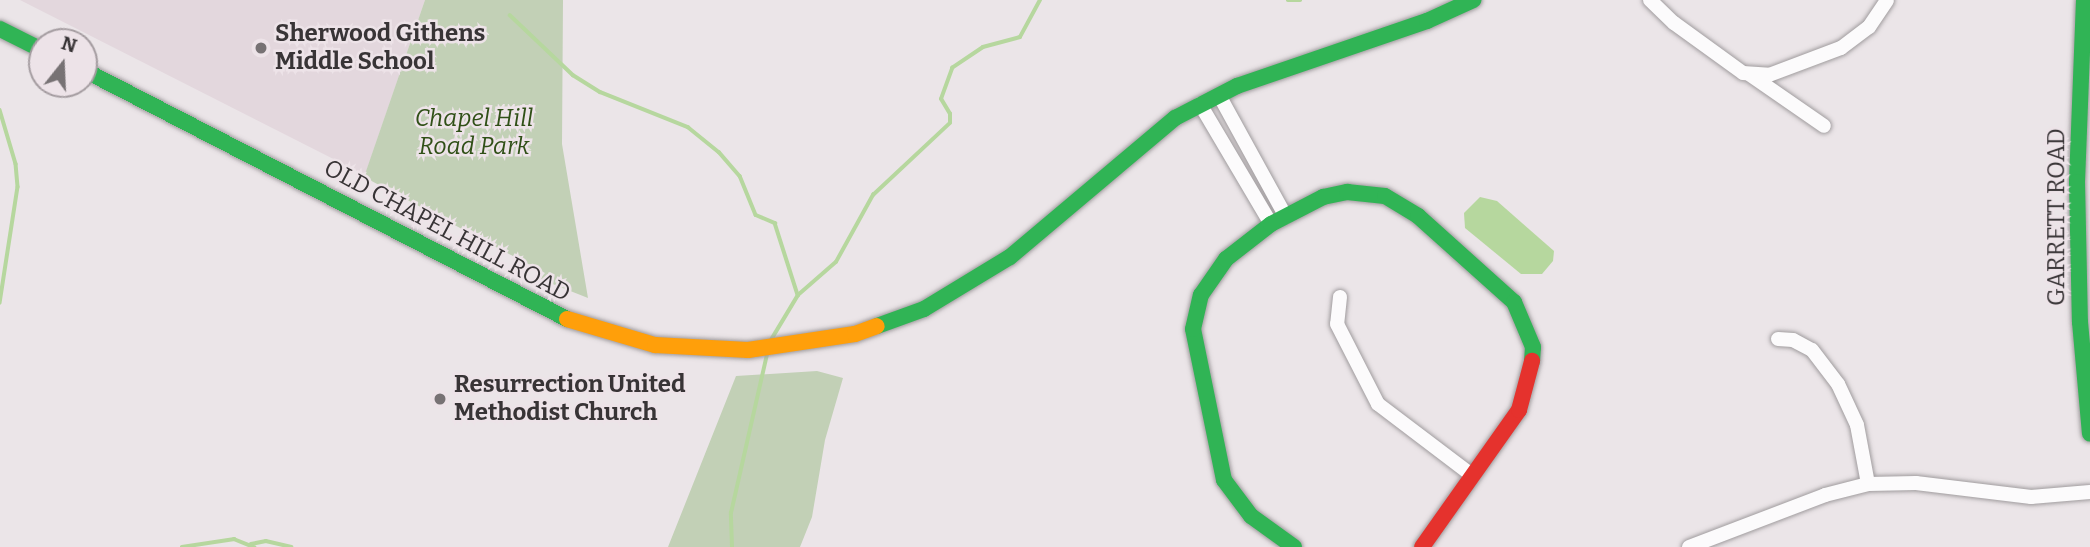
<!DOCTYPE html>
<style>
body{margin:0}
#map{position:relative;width:2090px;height:547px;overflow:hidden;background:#ebe5e8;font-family:Bitter,serif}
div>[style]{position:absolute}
.built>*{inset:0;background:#e3d7dd}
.green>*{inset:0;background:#c2d0b6}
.water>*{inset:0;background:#b6d79e}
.stream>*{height:3.5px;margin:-1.75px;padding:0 1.75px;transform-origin:1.75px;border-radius:1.75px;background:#b6d79e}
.roads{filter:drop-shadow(0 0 2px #a09c9e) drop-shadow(0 0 2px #a09c9e)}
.street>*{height:14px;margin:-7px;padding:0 7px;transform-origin:7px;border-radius:7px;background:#fcfbfc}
.fast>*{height:16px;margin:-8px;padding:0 8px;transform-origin:8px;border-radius:8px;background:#30b455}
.slow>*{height:16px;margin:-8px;padding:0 8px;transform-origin:8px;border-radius:8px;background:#ff9f0a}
.jam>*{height:16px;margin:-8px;padding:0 8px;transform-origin:8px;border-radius:8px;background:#e5322d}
.dots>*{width:19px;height:19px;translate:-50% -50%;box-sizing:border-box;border:4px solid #ede3e8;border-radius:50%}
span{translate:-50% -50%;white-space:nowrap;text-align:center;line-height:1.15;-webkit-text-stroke:5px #ede3e8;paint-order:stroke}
.poi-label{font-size:24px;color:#383436;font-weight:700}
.left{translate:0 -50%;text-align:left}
.park-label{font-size:24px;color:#305017;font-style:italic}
.street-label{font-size:24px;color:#383436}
.north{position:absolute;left:28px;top:28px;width:70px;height:70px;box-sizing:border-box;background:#ede3e8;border:2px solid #a59da1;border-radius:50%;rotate:18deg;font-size:19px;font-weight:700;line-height:28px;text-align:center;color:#383436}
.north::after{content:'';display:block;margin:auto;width:24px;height:32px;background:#777274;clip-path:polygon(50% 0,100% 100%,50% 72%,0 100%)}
</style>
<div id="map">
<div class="built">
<i style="clip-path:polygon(20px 0,425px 0,365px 175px)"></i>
</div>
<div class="green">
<i style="clip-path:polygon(425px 0,563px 0,562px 144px,588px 298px,540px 279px,545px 273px,364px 177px)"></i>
<i style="clip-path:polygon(817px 371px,843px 378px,825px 440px,812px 517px,800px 547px,668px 547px,736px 376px)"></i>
</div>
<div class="water">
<i style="clip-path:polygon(1480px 197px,1497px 201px,1554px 251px,1553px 261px,1542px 274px,1521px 274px,1465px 228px,1464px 213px)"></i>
</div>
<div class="stream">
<i style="left:1288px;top:0;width:12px"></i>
<i style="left:510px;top:15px;width:87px;rotate:43.6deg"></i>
<i style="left:573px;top:75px;width:32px;rotate:32deg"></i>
<i style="left:600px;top:92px;width:95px;rotate:21.7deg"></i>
<i style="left:688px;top:127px;width:40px;rotate:39deg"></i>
<i style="left:719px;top:152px;width:32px;rotate:49deg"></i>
<i style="left:740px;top:176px;width:42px;rotate:67.7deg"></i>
<i style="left:756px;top:215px;width:21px;rotate:23deg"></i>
<i style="left:775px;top:223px;width:76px;rotate:72.3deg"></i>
<i style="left:0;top:110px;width:56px;rotate:73.5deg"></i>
<i style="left:16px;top:164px;width:23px;rotate:85deg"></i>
<i style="left:18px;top:187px;width:117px;rotate:98.8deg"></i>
<i style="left:771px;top:340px;width:52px;rotate:-59deg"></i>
<i style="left:798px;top:295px;width:50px;rotate:-41deg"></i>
<i style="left:836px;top:262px;width:77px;rotate:-61.1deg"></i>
<i style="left:873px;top:195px;width:105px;rotate:-43.1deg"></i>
<i style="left:950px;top:123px;width:9px;rotate:-90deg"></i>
<i style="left:950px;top:114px;width:17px;rotate:-121deg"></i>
<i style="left:941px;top:99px;width:33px;rotate:-70deg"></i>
<i style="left:952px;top:68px;width:37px;rotate:-34deg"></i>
<i style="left:983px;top:47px;width:38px;rotate:-15deg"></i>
<i style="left:1020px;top:37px;width:42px;rotate:-61.6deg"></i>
<i style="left:251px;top:544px;width:15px;rotate:-11deg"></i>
<i style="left:266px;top:541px;width:26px;rotate:13deg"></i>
<i style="left:182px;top:547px;width:53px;rotate:-8.7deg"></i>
<i style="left:234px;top:539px;width:22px;rotate:22deg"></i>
<i style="left:732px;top:547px;width:34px;rotate:-92deg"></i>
<i style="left:731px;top:513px;width:163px;rotate:-77.2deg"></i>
</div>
<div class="roads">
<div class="street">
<i style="left:1650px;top:0;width:33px;rotate:44deg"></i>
<i style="left:1674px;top:23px;width:85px;rotate:35.9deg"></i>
<i style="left:1743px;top:73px;width:26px;rotate:4deg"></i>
<i style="left:1769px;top:75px;width:77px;rotate:-20.6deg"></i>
<i style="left:1841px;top:48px;width:35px;rotate:-37deg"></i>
<i style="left:1869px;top:27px;width:32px;rotate:-56deg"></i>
<i style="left:1749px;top:74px;width:91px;rotate:34.7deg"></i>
<i style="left:1219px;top:95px;width:139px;rotate:61.2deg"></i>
<i style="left:1200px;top:104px;width:139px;rotate:59.4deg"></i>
<i style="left:1340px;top:297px;width:27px;rotate:96deg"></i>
<i style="left:1337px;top:324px;width:90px;rotate:62.9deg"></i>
<i style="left:1378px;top:404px;width:119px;rotate:37.2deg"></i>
<i style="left:1778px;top:339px;width:15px;rotate:4deg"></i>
<i style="left:1793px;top:340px;width:21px;rotate:28deg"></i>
<i style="left:1812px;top:350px;width:43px;rotate:52.6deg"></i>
<i style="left:1838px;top:384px;width:45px;rotate:65.1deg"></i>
<i style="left:1857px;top:425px;width:60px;rotate:79.4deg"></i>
<i style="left:1689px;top:547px;width:146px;rotate:-20.9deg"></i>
<i style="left:1825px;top:495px;width:44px;rotate:-14.3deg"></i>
<i style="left:1868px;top:484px;width:48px;rotate:-1.2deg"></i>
<i style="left:1916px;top:483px;width:116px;rotate:6.9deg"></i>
<i style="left:2031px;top:497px;width:59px;rotate:-4.8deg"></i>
</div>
<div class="fast">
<i style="left:2084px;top:0;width:182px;rotate:92.2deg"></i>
<i style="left:2077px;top:182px;width:140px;rotate:88.8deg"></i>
<i style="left:2080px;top:322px;width:112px;rotate:84.9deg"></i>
<i style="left:0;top:29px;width:47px;rotate:26.6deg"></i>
<i style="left:84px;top:70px;width:543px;rotate:27.27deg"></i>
<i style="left:877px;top:326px;width:50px;rotate:-19.9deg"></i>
<i style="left:924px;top:309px;width:100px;rotate:-31.2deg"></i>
<i style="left:1010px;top:257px;width:216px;rotate:-40.1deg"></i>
<i style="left:1175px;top:118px;width:70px;rotate:-27.3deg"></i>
<i style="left:1237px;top:86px;width:201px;rotate:-18.9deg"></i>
<i style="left:1427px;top:21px;width:51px;rotate:-24.5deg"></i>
<i style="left:1294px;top:547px;width:53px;rotate:-144.2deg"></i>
<i style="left:1251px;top:516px;width:45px;rotate:-126.9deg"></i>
<i style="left:1224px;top:480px;width:154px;rotate:-101.6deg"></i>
<i style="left:1193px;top:329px;width:35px;rotate:-77deg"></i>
<i style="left:1201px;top:295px;width:44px;rotate:-55.2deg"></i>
<i style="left:1226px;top:259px;width:57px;rotate:-37.9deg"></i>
<i style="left:1271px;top:224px;width:59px;rotate:-27.4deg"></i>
<i style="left:1323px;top:197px;width:25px;rotate:-12deg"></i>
<i style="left:1347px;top:192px;width:38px;rotate:6deg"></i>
<i style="left:1385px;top:196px;width:39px;rotate:31deg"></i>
<i style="left:1418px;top:216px;width:129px;rotate:41.9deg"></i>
<i style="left:1514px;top:302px;width:49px;rotate:67.1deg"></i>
<i style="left:1533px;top:347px;width:14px;rotate:94deg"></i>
</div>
<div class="slow">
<i style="left:567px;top:319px;width:92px;rotate:16.5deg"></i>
<i style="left:655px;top:345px;width:93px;rotate:3.1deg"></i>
<i style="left:748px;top:350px;width:108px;rotate:-8.5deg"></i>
<i style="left:855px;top:334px;width:23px;rotate:-20deg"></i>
</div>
<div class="jam">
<i style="left:1422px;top:547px;width:168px;rotate:-54.7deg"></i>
<i style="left:1519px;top:410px;width:51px;rotate:-75.1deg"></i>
</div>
</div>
<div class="dots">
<i style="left:261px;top:48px;background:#777274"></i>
<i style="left:440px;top:399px;background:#777274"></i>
</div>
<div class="poi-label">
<span class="left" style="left:275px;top:48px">Sherwood Githens<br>Middle School</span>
<span class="left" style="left:454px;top:399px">Resurrection United<br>Methodist Church</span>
</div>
<div class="park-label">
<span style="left:474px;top:133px">Chapel Hill<br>Road Park</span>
</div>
<div class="street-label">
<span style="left:2057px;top:217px;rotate:-90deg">GARRETT ROAD</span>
<span style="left:447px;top:231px;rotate:28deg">OLD CHAPEL HILL ROAD</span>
</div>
<div class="north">N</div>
</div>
